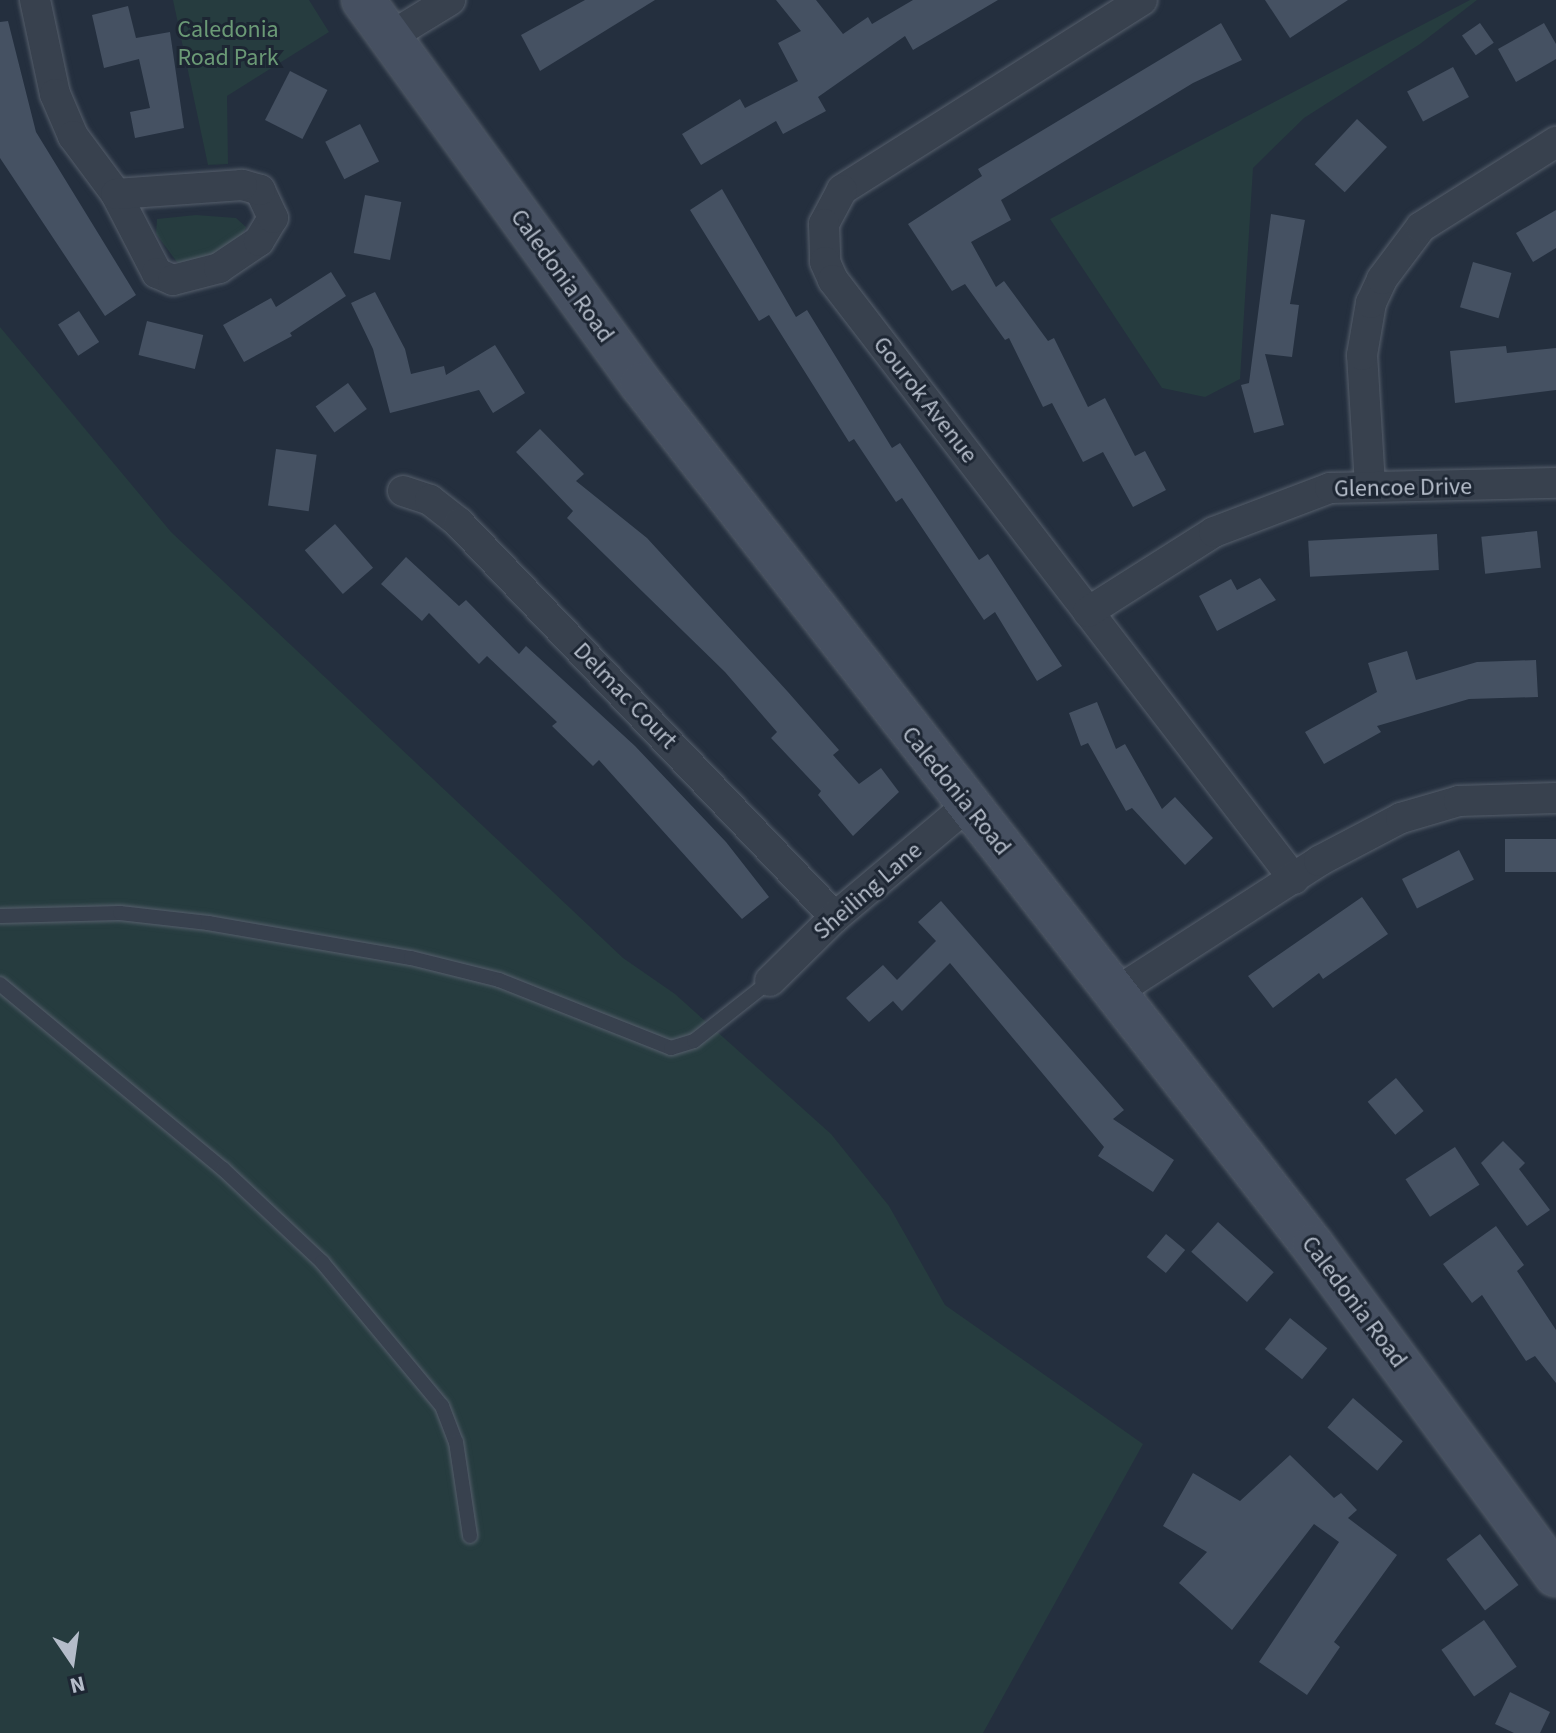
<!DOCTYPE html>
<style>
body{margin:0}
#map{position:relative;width:1556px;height:1733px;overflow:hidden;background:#242f3e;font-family:"Source Sans 3",sans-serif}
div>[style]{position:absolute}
.green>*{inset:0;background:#263c3f}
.building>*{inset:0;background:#455162;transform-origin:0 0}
.roads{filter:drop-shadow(0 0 2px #565f6c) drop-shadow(0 0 2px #565f6c)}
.lane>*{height:14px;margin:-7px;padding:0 7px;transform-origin:7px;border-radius:7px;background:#38414e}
.street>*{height:30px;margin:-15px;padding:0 15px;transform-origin:15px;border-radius:15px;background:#38414e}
.secondary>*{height:42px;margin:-21px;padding:0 21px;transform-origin:21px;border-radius:21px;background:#465061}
span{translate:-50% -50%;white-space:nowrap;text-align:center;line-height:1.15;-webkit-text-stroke:6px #1d2633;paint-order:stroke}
.park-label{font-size:24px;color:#6b9a76}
.street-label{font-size:24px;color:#b4bcc9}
.north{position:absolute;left:32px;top:1621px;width:80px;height:80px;-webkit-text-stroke:6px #1d2633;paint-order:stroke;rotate:167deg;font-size:22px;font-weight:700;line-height:32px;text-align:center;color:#b4bcc9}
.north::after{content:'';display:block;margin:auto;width:28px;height:36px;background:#b4bcc9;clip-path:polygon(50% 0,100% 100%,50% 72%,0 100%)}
</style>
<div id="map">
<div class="green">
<i style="clip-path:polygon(173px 0,309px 0,329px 32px,227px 96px,228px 164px,208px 165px)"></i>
<i style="clip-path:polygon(1470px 0,1477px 0,1420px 44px,1304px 118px,1253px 168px,1240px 379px,1205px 397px,1162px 388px,1050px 219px)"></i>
<i style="clip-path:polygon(196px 215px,236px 218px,246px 227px,240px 240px,200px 263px,180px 266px,156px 234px,157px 219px)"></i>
<i style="clip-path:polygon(0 327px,171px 532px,623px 958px,675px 994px,831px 1134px,889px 1206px,945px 1305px,1143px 1444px,983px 1733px,0 1733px)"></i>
</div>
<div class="building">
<i style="clip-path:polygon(585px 0,655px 0,540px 71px,521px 35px)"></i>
<i style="clip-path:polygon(776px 0,816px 0,843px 34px,868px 17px,872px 24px,913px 0,998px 0,913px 50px,905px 36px,818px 97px,826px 111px,783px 134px,776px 121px,701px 165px,682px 134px,740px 99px,745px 108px,798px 81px,778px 43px,801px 31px)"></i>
<i style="clip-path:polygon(1265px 0,1348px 0,1290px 38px)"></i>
<i style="clip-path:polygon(128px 6px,136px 38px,170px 32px,184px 128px,135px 138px,130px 112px,150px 108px,139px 59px,104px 68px,92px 15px)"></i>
<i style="clip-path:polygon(8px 21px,36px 132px,136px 295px,105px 316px,0 158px,0 22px)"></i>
<i style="clip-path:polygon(1221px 23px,1242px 60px,1193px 83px,1001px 200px,1011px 220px,971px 242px,996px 287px,1004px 281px,1048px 341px,1054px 338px,1088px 407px,1105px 398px,1135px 456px,1145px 451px,1166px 490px,1133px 507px,1103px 452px,1083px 462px,1052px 403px,1043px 407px,1009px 338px,1005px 340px,965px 284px,952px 291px,908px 224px,982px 176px,978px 169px)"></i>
<i style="left:1480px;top:23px;width:24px;height:22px;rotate:55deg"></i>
<i style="clip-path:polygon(1544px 23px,1556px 44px,1556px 59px,1516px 82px,1498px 49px)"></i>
<i style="left:1453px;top:67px;width:34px;height:52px;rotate:62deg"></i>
<i style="left:290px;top:71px;width:42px;height:55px;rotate:27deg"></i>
<i style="left:1357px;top:119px;width:41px;height:62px;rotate:43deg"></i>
<i style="left:360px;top:124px;width:42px;height:39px;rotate:63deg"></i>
<i style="clip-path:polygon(722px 189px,796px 317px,807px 310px,892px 448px,900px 443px,979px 560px,988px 554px,1062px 666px,1037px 681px,995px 612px,984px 620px,902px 498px,896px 502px,854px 439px,849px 442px,769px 315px,759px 321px,690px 210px)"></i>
<i style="left:365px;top:195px;width:37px;height:59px;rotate:11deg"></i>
<i style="clip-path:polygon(1556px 210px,1556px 248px,1533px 262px,1516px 233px)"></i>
<i style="clip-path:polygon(1271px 214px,1305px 220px,1290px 304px,1299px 305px,1292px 357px,1265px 354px,1284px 425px,1254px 433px,1241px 385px,1249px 383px)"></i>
<i style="left:1473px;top:262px;width:40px;height:47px;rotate:16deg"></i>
<i style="clip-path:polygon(331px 272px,346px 296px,290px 333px,292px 336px,244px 362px,223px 325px,271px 298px,276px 307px)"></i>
<i style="clip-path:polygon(375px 292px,405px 349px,411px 374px,444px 366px,446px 375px,495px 345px,525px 393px,493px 413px,479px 390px,390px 413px,373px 349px,351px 303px)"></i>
<i style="left:79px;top:311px;width:37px;height:25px;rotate:57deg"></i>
<i style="left:147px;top:321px;width:58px;height:35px;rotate:14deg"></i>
<i style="clip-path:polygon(1506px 346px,1507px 353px,1556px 348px,1556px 390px,1455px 403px,1450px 351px)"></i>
<i style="left:348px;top:383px;width:32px;height:40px;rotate:54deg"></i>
<i style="clip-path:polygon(540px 429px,584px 474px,576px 481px,647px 538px,788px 692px,839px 750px,833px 755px,859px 784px,881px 768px,899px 792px,853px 836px,818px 795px,821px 791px,771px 738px,777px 732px,725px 672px,567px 518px,573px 511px,516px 452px)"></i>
<i style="left:276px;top:449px;width:41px;height:57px;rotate:8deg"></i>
<i style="left:335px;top:524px;width:58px;height:40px;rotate:49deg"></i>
<i style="left:1537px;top:531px;width:37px;height:56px;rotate:84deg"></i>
<i style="left:1437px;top:534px;width:36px;height:129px;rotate:87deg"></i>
<i style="clip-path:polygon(406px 557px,459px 606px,466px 600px,519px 654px,526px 646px,635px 746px,726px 842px,769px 897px,742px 919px,599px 760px,593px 766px,552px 726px,557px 722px,487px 656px,479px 664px,429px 613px,422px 621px,381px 584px)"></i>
<i style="clip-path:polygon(1260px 578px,1276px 600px,1217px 631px,1199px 596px,1231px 579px,1237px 590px)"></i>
<i style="clip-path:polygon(1407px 651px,1416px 680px,1477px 662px,1536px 660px,1538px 697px,1469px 699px,1377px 726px,1381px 732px,1324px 764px,1305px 732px,1377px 692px,1368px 663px)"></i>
<i style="clip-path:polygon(1097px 702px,1116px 749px,1125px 744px,1162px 809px,1175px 797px,1213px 838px,1185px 865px,1132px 808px,1126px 811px,1088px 743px,1081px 746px,1069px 713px)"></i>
<i style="left:1505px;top:839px;width:51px;height:33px"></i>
<i style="left:1459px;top:850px;width:33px;height:64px;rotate:63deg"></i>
<i style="clip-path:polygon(1362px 897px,1388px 934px,1323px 979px,1319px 973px,1273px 1008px,1248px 976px)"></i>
<i style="clip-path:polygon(941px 901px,1124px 1110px,1113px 1119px,1174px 1160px,1153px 1192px,1098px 1156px,1104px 1147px,950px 963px,902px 1011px,893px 1001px,869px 1022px,846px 998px,883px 965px,897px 980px,936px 941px,918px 922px)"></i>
<i style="left:1396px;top:1078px;width:43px;height:37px;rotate:50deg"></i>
<i style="clip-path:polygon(1503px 1141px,1525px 1163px,1519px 1169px,1550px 1210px,1527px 1226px,1481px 1163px)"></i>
<i style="left:1455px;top:1147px;width:45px;height:59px;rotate:57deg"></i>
<i style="left:1218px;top:1222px;width:75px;height:40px;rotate:42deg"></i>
<i style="clip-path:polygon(1496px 1226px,1524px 1265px,1517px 1271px,1556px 1330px,1556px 1383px,1535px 1356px,1526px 1361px,1482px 1295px,1472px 1303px,1443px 1264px)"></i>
<i style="left:1166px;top:1234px;width:25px;height:30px;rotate:40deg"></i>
<i style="left:1290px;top:1318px;width:48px;height:40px;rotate:39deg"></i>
<i style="left:1353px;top:1398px;width:66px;height:39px;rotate:41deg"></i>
<i style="clip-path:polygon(1290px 1455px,1334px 1498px,1341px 1493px,1357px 1510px,1348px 1518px,1397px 1555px,1334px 1642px,1340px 1647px,1307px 1695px,1259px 1662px,1339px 1542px,1314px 1524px,1232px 1630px,1179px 1583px,1207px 1552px,1163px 1526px,1193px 1473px,1240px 1501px)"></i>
<i style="left:1480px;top:1534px;width:64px;height:42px;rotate:53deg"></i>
<i style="left:1484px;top:1620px;width:57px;height:52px;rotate:55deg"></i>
<i style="clip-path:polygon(1510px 1692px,1550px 1712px,1540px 1733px,1514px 1733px,1495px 1724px)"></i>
</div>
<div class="roads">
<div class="lane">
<i style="left:0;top:916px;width:120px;rotate:-1.4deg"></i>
<i style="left:120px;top:913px;width:89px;rotate:6.5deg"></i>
<i style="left:208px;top:923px;width:206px;rotate:9.8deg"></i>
<i style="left:411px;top:958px;width:91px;rotate:14deg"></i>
<i style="left:499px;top:980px;width:185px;rotate:21.6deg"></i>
<i style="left:671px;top:1048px;width:24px;rotate:-17deg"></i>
<i style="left:694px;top:1041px;width:97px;rotate:-38.3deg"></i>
<i style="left:0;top:984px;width:290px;rotate:39.7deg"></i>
<i style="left:223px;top:1169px;width:136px;rotate:43.2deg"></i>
<i style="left:322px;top:1262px;width:187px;rotate:50.2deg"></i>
<i style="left:442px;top:1406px;width:39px;rotate:69deg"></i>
<i style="left:456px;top:1442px;width:95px;rotate:81.5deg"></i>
</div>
<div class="street">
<i style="left:35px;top:0;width:96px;rotate:78deg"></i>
<i style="left:55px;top:94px;width:46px;rotate:66.8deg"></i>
<i style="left:73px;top:136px;width:72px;rotate:53.4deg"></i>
<i style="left:116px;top:194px;width:89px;rotate:62.6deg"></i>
<i style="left:157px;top:273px;width:17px;rotate:24deg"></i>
<i style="left:173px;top:280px;width:48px;rotate:-14.6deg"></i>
<i style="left:219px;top:268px;width:48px;rotate:-34deg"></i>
<i style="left:259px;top:241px;width:27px;rotate:-59deg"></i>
<i style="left:273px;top:218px;width:31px;rotate:-115deg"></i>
<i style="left:260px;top:190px;width:19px;rotate:-164deg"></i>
<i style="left:242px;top:185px;width:126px;rotate:175.9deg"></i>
<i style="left:1142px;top:0;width:355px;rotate:147.7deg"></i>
<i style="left:842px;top:190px;width:38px;rotate:118deg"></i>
<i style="left:824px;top:224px;width:38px;rotate:88deg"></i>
<i style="left:825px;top:262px;width:20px;rotate:66deg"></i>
<i style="left:833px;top:280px;width:756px;rotate:52.42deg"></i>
<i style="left:388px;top:38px;width:73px;rotate:-31.5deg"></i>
<i style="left:1370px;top:485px;width:130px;rotate:-93.5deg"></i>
<i style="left:1362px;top:355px;width:53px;rotate:-80.2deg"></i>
<i style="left:1371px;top:303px;width:26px;rotate:-65deg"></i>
<i style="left:1382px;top:279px;width:65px;rotate:-53.1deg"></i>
<i style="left:1421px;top:227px;width:160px;rotate:-32.2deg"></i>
<i style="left:403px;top:491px;width:28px;rotate:18deg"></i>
<i style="left:430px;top:500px;width:37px;rotate:38deg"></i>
<i style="left:459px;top:523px;width:545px;rotate:46.34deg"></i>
<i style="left:1088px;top:612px;width:149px;rotate:-32.4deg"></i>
<i style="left:1214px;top:532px;width:124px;rotate:-20.8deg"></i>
<i style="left:1330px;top:488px;width:226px;rotate:-1.3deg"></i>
<i style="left:770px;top:981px;width:91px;rotate:-44.6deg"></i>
<i style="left:835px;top:917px;width:174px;rotate:-40.1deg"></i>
<i style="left:1116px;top:992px;width:242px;rotate:-32.8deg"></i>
<i style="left:1319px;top:861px;width:93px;rotate:-27.7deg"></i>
<i style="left:1401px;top:818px;width:60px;rotate:-16.3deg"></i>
<i style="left:1459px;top:801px;width:97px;rotate:-1.8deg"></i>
</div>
<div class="secondary">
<i style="left:363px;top:0;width:474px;rotate:54.1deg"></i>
<i style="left:641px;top:384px;width:1093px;rotate:52.06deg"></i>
<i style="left:1313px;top:1246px;width:409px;rotate:53.6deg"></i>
</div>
</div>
<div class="park-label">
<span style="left:228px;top:44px">Caledonia<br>Road Park</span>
</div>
<div class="street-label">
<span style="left:562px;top:276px;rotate:54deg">Caledonia Road</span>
<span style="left:925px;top:400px;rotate:52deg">Gourok Avenue</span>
<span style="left:1403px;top:488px;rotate:-1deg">Glencoe Drive</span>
<span style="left:625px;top:696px;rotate:46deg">Delmac Court</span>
<span style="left:956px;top:791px;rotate:51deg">Caledonia Road</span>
<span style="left:868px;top:891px;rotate:-41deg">Sheiling Lane</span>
<span style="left:1354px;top:1302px;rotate:53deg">Caledonia Road</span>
</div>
<div class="north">N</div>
</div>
